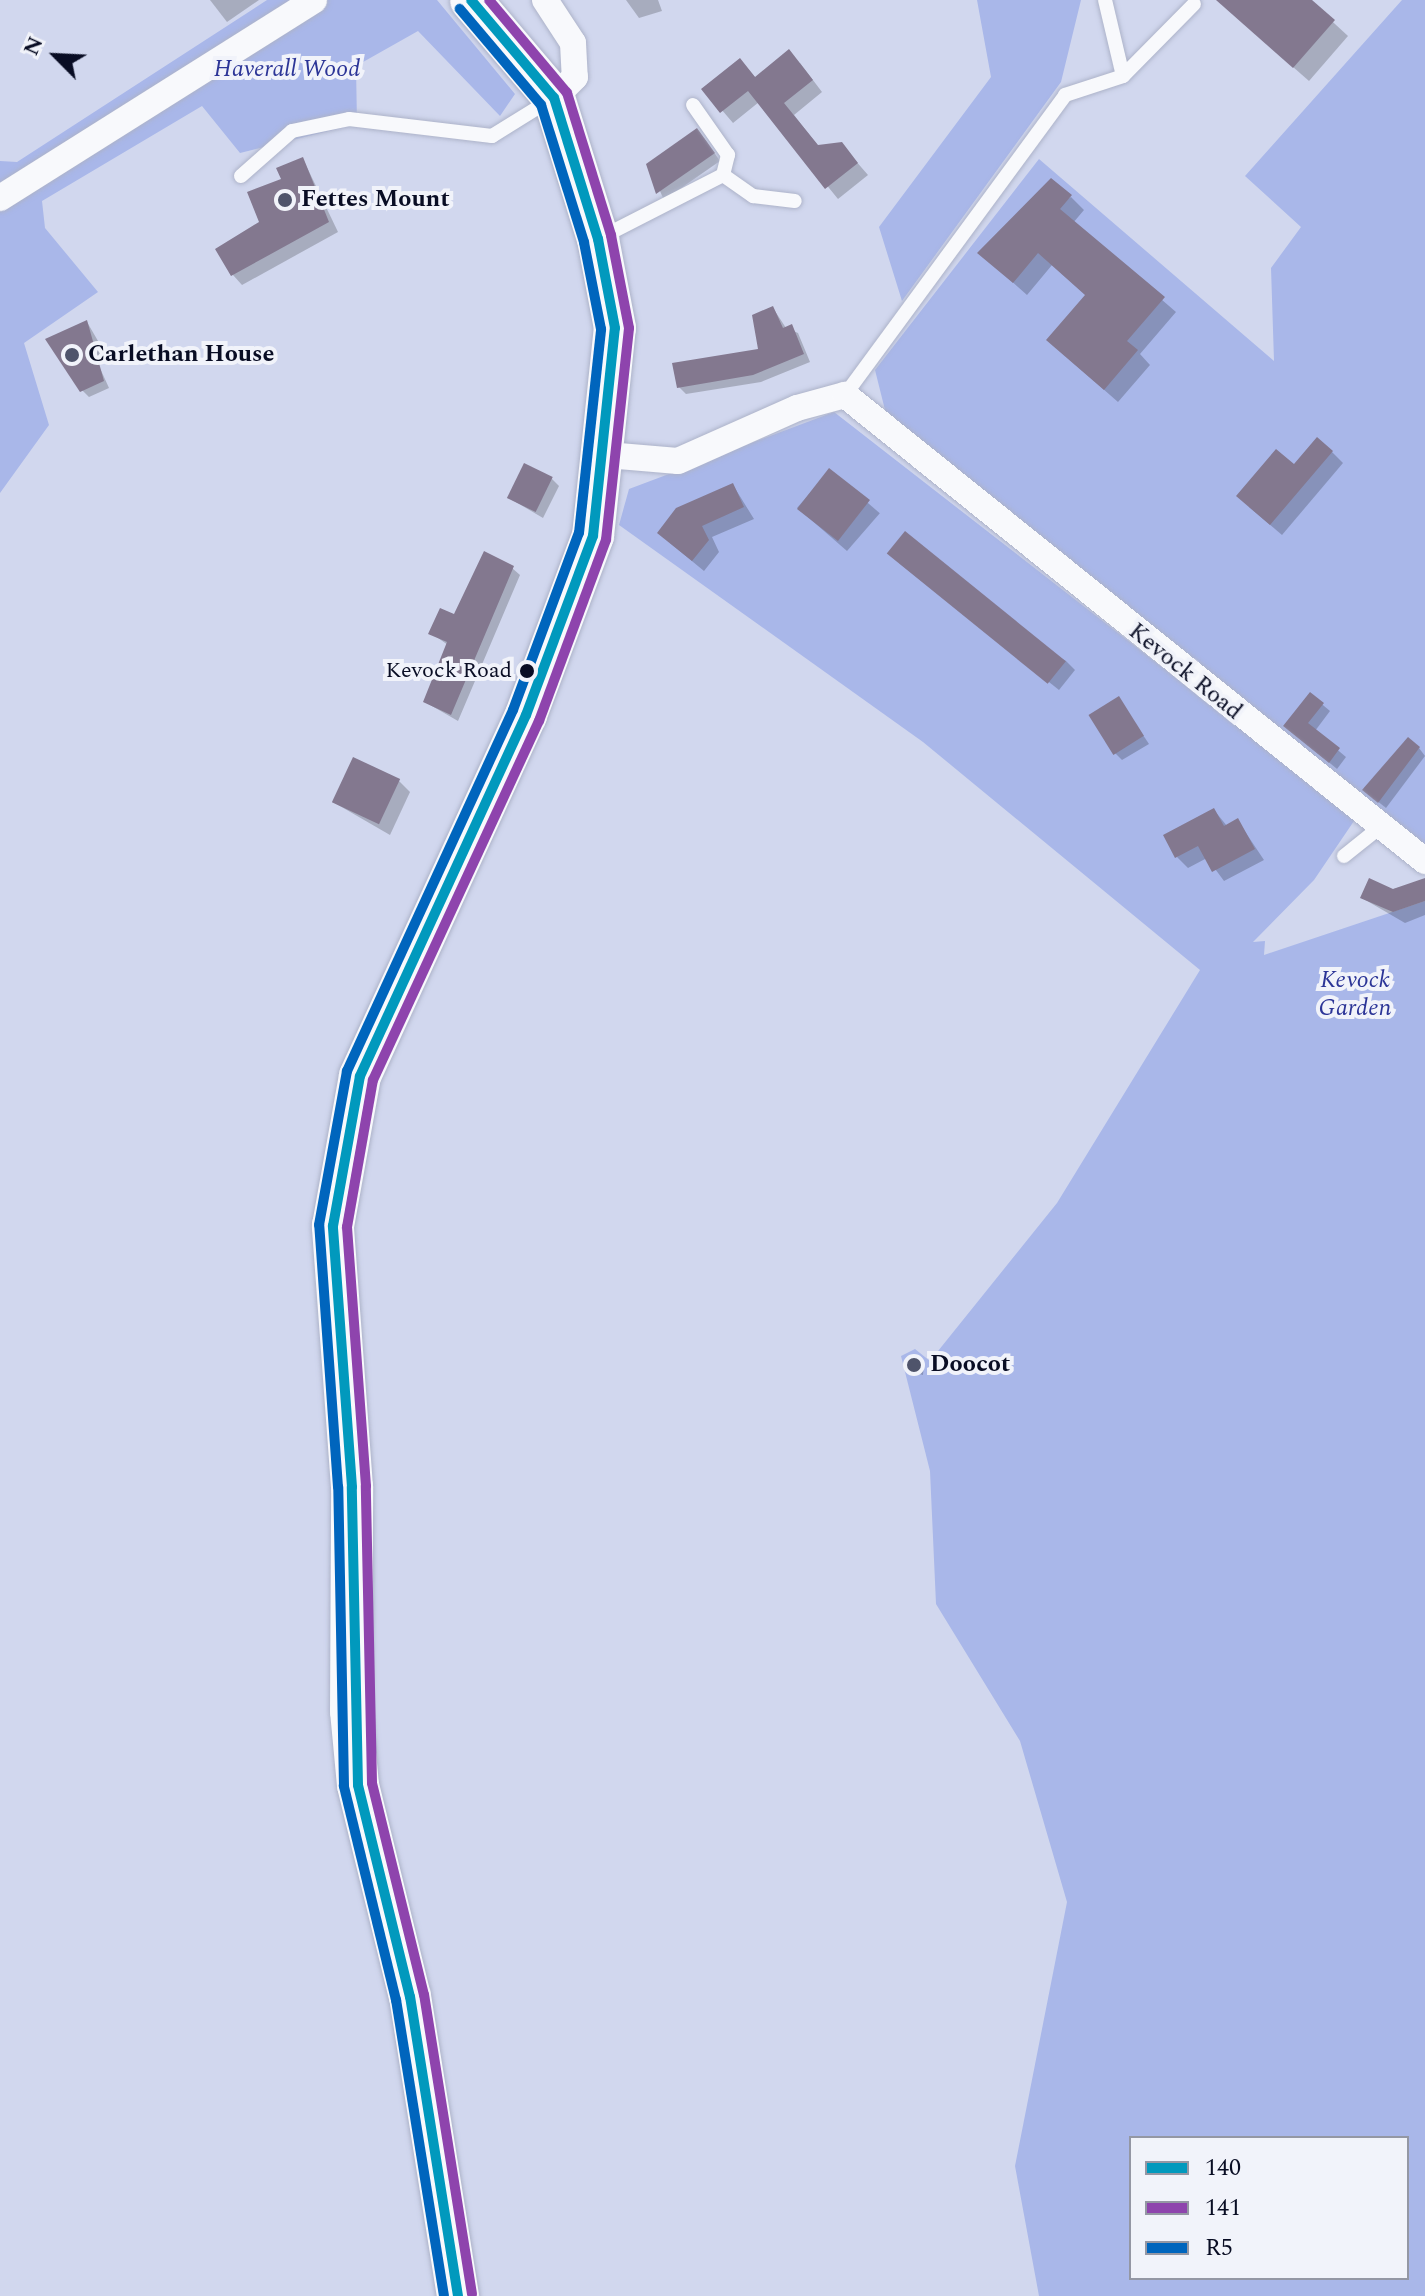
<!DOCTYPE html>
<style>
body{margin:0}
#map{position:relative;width:1425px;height:2296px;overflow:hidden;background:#d1d7ee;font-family:Spectral,serif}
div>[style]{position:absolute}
.green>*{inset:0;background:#a9b7e9}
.shadow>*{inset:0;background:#0003;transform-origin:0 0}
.building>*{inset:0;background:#83788f;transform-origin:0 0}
.round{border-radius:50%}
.roads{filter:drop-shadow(0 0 2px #adb3c9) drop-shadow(0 0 2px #adb3c9)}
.lane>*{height:14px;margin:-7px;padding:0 7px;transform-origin:7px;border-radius:7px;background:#f8f9fc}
.street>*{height:26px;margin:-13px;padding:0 13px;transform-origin:13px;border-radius:13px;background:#f8f9fc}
.primary>*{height:42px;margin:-21px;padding:0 21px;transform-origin:21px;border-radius:21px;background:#f8f9fc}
.bus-1>*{height:10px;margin:-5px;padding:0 5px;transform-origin:5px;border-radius:5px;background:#0199bd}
.bus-2>*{height:10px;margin:-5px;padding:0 5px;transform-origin:5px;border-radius:5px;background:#8e44ad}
.bus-3>*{height:10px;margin:-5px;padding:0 5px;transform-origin:5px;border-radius:5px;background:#0065bd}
.dots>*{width:22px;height:22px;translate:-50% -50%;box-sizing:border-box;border:4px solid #f1f3fa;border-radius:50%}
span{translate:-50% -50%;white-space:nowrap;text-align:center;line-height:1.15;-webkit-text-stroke:8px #f1f3fa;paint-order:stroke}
.bus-label{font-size:22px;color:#090d24}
.right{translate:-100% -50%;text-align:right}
.park-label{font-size:24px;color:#2c3597;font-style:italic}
.poi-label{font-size:24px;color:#090d24;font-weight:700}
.left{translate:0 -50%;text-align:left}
.street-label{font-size:24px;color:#090d24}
.legend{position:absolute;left:1129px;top:2136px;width:280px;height:144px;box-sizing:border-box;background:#f1f3fa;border:2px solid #9497a4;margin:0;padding:10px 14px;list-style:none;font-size:24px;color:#090d24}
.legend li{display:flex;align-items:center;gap:16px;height:40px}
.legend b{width:40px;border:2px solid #9497a4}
.north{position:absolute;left:16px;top:16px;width:80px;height:80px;-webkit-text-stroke:6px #f1f3fa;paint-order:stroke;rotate:294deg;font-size:22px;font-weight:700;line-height:32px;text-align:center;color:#090d24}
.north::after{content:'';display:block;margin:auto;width:28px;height:36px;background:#090d24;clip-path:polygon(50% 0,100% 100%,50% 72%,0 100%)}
</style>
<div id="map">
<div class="green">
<i style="clip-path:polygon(267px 0,437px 0,515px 94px,500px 116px,418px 31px,356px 66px,357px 124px,240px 153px,202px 106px,42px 201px,45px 228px,98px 292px,24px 343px,49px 425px,0 493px,0 161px,17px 162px)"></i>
<i style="clip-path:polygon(977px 0,1081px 0,1061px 82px,902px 301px,879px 227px,991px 77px)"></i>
<i style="clip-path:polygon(1402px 0,1425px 0,1425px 845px,886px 414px,875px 370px,1039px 159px,1274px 361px,1271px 268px,1301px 227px,1245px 176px)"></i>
<i style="clip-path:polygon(evenodd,834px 412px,1356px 818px,1314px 880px,1253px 942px,1265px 941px,1264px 955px,1425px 901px,1425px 2296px,1039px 2296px,1015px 2166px,1067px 1902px,1020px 1741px,936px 1604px,930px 1471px,901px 1356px,915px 1349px,930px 1361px,1057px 1203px,1200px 970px,923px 742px,619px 525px,629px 489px,834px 412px,1131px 2138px,1407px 2138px,1407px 2278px,1131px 2278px,1131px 2138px)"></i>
</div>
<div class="shadow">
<i style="clip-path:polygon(210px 0,259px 0,227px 22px)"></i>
<i style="clip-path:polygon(626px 0,658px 0,662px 11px,639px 18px)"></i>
<i style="clip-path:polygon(1217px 0,1309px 0,1348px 36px,1309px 81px)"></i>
<i style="clip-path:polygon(740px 60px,756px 78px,800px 63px,822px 92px,794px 115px,819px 147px,841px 144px,868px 175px,838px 199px,759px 102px,733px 123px,704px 89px)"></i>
<i style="clip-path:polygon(704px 138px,720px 161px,664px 200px,648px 164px)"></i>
<i style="clip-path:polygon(303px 159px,338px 232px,242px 285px,233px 275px,283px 180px)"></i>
<i style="clip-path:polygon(1071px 197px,1084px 210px,1073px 223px,1176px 312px,1140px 354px,1150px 365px,1118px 402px,1062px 353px,1087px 296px,1052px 265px,1027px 295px,980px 253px)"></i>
<i style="clip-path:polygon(773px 308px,786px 328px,798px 333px,810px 362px,761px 382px,686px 394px,679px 387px,760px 350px)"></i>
<i style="clip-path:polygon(87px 322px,105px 353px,95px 357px,109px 388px,89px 397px,82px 390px)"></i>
<i style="clip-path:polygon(1332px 452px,1343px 463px,1282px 535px,1249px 507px,1294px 467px)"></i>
<i style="left:830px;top:470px;width:66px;height:50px;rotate:41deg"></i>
<i style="clip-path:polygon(552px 479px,559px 486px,543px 518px,509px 498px)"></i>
<i style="clip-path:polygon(733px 485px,754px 519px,712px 537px,719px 552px,704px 571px,670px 543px)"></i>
<i style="clip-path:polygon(899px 563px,1066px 661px,1075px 670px,1059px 690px)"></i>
<i style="clip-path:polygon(512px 568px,520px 575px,458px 721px,425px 702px,448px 645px,431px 633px)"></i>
<i style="clip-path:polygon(1311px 695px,1330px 711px,1315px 731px,1346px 757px,1337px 769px,1293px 733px)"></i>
<i style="clip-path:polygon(1119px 699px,1149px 744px,1122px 760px,1115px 753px)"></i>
<i style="clip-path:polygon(1419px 748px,1425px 756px,1386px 808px,1372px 797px)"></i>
<i style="clip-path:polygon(399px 781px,410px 792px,390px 835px,333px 802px)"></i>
<i style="clip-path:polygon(1214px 810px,1227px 826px,1238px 821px,1264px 860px,1224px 881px,1207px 858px,1188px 868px,1177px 857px)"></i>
<i style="clip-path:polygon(1425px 880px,1425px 915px,1405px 923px,1362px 898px)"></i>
<i style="clip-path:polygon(909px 1359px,924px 1363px,923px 1375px,908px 1371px)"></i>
</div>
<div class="building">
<i style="clip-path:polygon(1216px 0,1312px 0,1335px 20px,1293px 68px)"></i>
<i style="clip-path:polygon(789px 49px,813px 80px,784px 103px,818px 145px,842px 142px,858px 163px,825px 189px,748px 91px,720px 113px,701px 89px,740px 58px,755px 77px)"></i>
<i style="clip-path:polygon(697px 128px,715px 153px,656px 194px,646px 164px)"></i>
<i style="clip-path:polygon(303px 157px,329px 222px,231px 276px,215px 249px,259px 222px,247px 192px,281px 179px,276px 168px)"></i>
<i style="clip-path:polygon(1051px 178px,1072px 195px,1060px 209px,1165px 297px,1127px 341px,1138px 350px,1104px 390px,1046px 340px,1085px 295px,1038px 253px,1013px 283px,977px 253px)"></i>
<i style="clip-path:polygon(773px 306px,783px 328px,792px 324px,804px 354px,753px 375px,677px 388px,672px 363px,758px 349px,752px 315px)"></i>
<i style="clip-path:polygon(87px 320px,104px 381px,80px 392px,45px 339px)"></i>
<i style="clip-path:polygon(1317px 437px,1333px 451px,1270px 525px,1236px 496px,1276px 449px,1294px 464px)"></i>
<i style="left:524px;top:463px;width:32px;height:39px;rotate:26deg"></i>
<i style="left:829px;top:468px;width:52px;height:52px;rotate:38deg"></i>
<i style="clip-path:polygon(733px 483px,744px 507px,702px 526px,709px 540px,692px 561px,657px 533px,676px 508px)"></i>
<i style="left:905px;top:531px;width:207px;height:29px;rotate:39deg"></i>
<i style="clip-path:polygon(484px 551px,514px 566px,451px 715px,423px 702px,447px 642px,428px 634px,440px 608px,454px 614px)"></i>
<i style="clip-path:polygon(1310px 692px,1324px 703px,1308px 723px,1340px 748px,1329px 763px,1283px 726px)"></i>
<i style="left:1119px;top:696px;width:47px;height:36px;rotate:58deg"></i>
<i style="clip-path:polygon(1408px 737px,1420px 747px,1378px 803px,1362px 790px)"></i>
<i style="left:353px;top:757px;width:52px;height:50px;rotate:25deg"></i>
<i style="clip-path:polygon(1214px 808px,1224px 826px,1238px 818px,1255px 849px,1212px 872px,1198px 846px,1175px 858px,1163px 835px)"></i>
<i style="clip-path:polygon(1369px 878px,1393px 889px,1425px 878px,1425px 901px,1393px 912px,1360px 898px)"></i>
<i class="round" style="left:904px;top:1355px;width:20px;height:20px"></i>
</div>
<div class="roads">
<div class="lane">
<i style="left:1105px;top:0;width:78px;rotate:76.7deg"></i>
<i style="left:723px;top:175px;width:37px;rotate:35deg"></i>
<i style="left:753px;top:196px;width:42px;rotate:6.8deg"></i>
<i style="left:241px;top:176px;width:68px;rotate:-41.4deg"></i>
<i style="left:292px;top:131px;width:58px;rotate:-11.9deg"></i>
<i style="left:349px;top:119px;width:144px;rotate:6.8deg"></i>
<i style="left:492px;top:136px;width:68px;rotate:-31.8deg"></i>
<i style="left:602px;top:237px;width:136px;rotate:-27.1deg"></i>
<i style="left:723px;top:175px;width:21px;rotate:-76deg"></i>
<i style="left:728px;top:155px;width:61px;rotate:-125deg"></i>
<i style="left:845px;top:395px;width:372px;rotate:-53.7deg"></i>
<i style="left:1065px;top:95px;width:61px;rotate:-18.1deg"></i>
<i style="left:1123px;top:76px;width:101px;rotate:-45.4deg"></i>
<i style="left:1344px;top:856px;width:45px;rotate:-38.7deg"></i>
</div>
<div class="street">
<i style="left:545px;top:0;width:51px;rotate:56.9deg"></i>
<i style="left:573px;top:43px;width:34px;rotate:87deg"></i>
<i style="left:575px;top:77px;width:30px;rotate:135deg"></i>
<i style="left:0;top:198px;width:371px;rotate:-32.2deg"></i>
<i style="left:607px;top:455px;width:71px;rotate:4.8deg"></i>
<i style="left:678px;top:461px;width:130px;rotate:-24deg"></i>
<i style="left:797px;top:408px;width:50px;rotate:-15.2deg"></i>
<i style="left:845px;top:395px;width:744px;rotate:38.78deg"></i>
</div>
<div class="primary">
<i style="left:458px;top:2296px;width:303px;rotate:-99.1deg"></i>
<i style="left:410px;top:1997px;width:218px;rotate:-103.8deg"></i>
<i style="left:358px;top:1785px;width:74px;rotate:-95.4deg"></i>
<i style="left:351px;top:1711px;width:224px;rotate:-89.7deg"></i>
<i style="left:352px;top:1487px;width:262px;rotate:-94.2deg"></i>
<i style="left:333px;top:1226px;width:152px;rotate:-79.8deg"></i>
<i style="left:360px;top:1076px;width:397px;rotate:-65.3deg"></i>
<i style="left:526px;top:715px;width:191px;rotate:-69.5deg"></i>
<i style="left:593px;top:536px;width:209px;rotate:-84deg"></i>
<i style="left:615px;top:328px;width:91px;rotate:-100.8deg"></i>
<i style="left:598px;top:239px;width:148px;rotate:-107.3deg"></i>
<i style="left:554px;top:98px;width:128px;rotate:-130.3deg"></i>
</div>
</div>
<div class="bus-1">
<i style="left:458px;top:2296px;width:303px;rotate:-99.1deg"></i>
<i style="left:410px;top:1997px;width:218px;rotate:-103.8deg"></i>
<i style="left:358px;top:1785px;width:298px;rotate:-91.2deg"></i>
<i style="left:352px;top:1487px;width:262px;rotate:-94.2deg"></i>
<i style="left:333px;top:1226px;width:152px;rotate:-79.8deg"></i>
<i style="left:360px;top:1076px;width:397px;rotate:-65.3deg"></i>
<i style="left:526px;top:715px;width:191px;rotate:-69.5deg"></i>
<i style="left:593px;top:536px;width:209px;rotate:-84deg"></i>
<i style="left:615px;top:328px;width:91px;rotate:-100.8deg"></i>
<i style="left:598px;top:239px;width:148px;rotate:-107.3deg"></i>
<i style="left:554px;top:98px;width:128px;rotate:-130.3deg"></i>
</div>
<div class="bus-2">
<i style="left:472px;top:2294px;width:303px;rotate:-99.1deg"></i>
<i style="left:424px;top:1995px;width:218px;rotate:-103.8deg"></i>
<i style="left:372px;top:1783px;width:297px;rotate:-91.2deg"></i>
<i style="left:366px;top:1486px;width:260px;rotate:-94.2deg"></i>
<i style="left:347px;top:1227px;width:149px;rotate:-80deg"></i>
<i style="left:373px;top:1080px;width:396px;rotate:-65.2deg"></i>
<i style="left:539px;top:721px;width:193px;rotate:-69.7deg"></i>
<i style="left:606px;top:540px;width:213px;rotate:-83.8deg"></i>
<i style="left:629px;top:328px;width:95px;rotate:-101deg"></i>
<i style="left:611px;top:235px;width:149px;rotate:-107.2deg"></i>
<i style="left:567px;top:93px;width:121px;rotate:-130deg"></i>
</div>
<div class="bus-3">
<i style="left:444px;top:2296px;width:300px;rotate:-99.2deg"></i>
<i style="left:396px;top:2000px;width:220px;rotate:-103.7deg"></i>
<i style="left:344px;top:1786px;width:299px;rotate:-91.1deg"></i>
<i style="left:338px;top:1487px;width:263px;rotate:-94.1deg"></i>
<i style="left:319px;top:1225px;width:157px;rotate:-79.7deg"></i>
<i style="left:347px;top:1071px;width:397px;rotate:-65.3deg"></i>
<i style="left:513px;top:710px;width:189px;rotate:-69.6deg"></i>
<i style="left:579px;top:533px;width:205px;rotate:-83.8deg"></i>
<i style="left:601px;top:329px;width:89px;rotate:-101.1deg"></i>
<i style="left:584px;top:242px;width:144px;rotate:-107.4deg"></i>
<i style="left:541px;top:105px;width:126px;rotate:-130.2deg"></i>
</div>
<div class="dots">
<i style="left:285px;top:200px;background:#4f546b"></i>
<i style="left:72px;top:355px;background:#4f546b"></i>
<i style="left:527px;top:671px;background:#090d24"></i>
<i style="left:914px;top:1365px;background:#4f546b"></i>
</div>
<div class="bus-label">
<span class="right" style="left:512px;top:671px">Kevock Road</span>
</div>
<div class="park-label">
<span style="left:287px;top:70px">Haverall Wood</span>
<span style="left:1355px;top:995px">Kevock<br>Garden</span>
</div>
<div class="poi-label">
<span class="left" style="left:301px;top:200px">Fettes Mount</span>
<span class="left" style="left:88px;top:355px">Carlethan House</span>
<span class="left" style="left:930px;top:1365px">Doocot</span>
</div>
<div class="street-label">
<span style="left:1185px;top:672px;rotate:39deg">Kevock Road</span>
</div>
<ul class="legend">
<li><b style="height:10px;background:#0199bd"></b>140</li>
<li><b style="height:10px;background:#8e44ad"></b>141</li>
<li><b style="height:10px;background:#0065bd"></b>R5</li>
</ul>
<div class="north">N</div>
</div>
